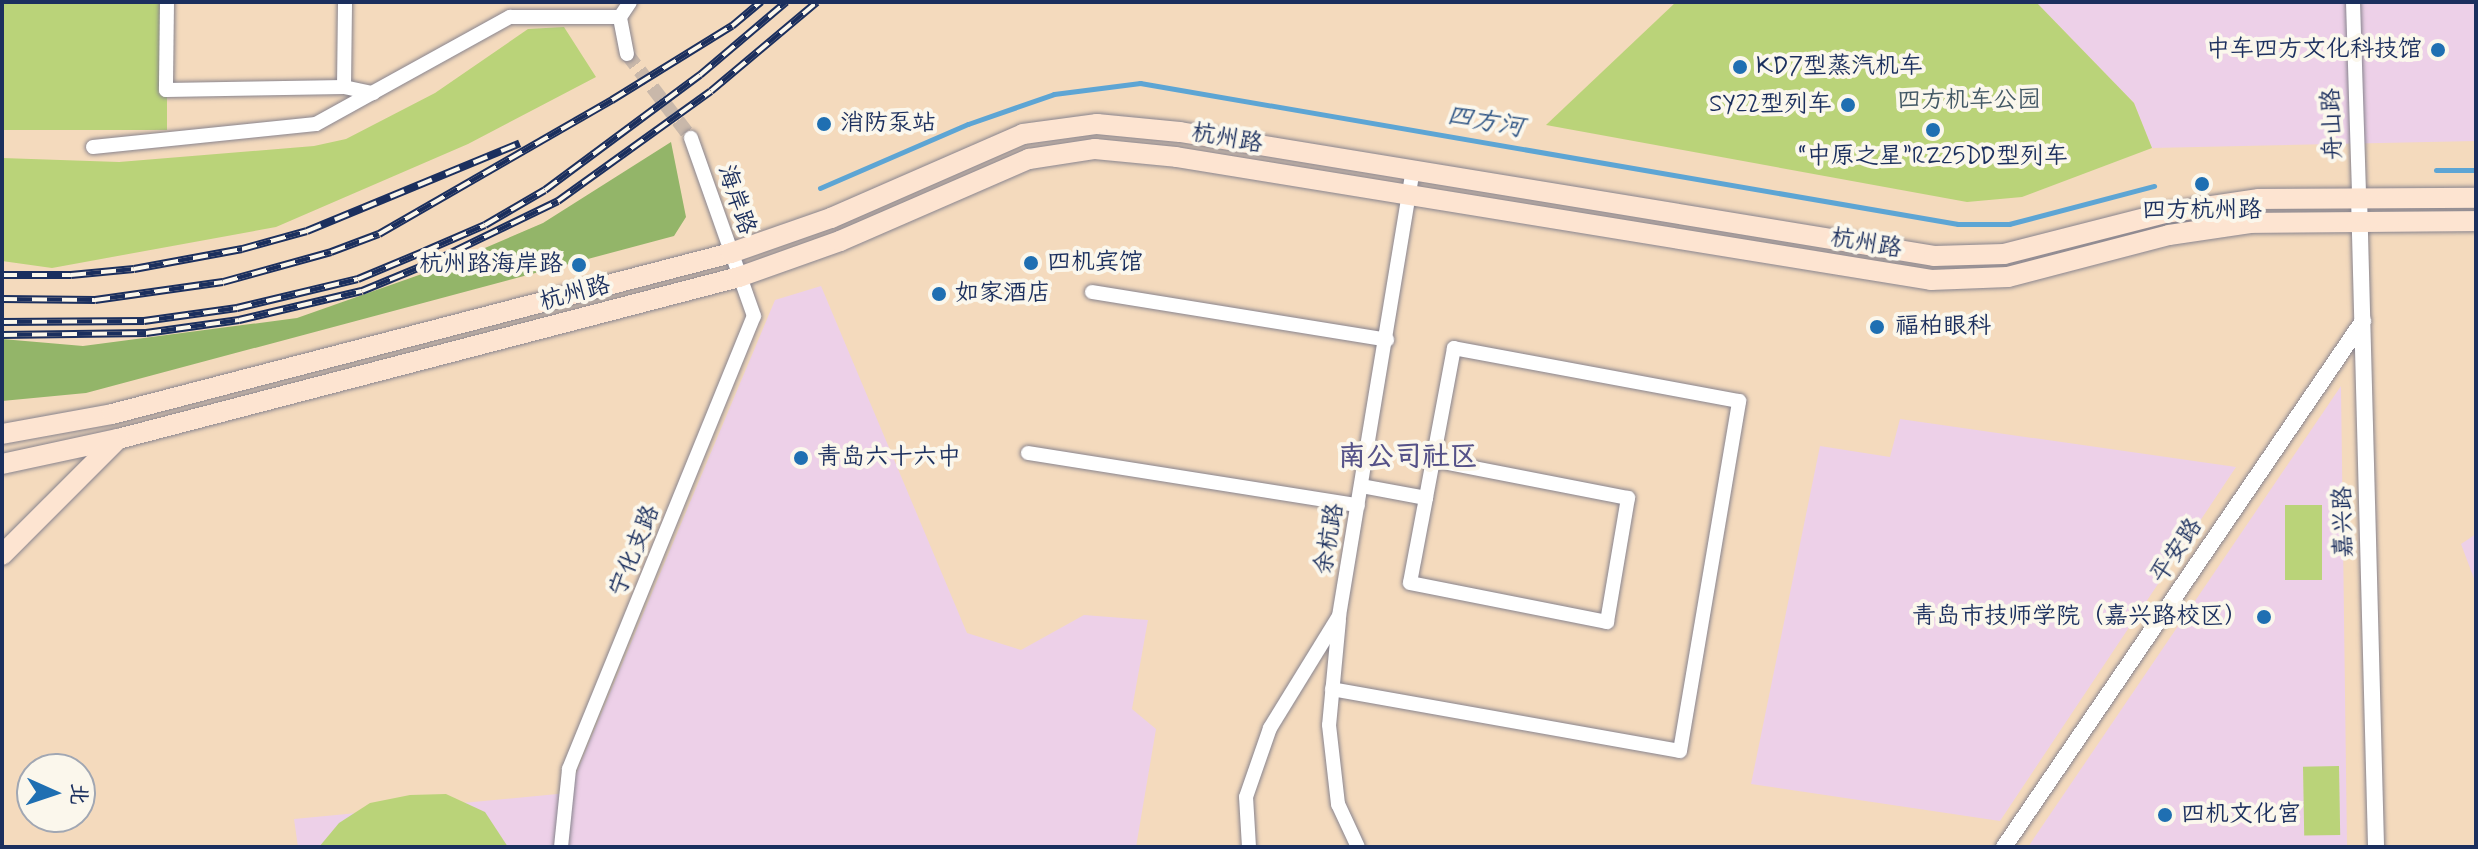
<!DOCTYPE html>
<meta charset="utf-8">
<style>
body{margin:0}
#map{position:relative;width:2478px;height:849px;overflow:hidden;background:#f4dabd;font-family:Mynerve,"LXGW WenKai TC",sans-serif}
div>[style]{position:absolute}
.built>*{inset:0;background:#edd0e8}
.green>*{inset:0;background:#bad379;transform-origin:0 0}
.forest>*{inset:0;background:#93b569}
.stream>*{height:5px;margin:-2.5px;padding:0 2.5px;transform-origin:2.5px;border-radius:2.5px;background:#5da5d4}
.minor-tunnel>*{height:14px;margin-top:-7px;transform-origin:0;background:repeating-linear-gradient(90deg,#c9b8aa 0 14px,transparent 0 21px)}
.roads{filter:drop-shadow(0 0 2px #88848e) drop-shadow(0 0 2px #88848e)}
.minor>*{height:14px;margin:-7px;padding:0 7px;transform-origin:7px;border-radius:7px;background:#fff}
.tertiary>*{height:16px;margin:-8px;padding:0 8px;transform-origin:8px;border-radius:8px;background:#fff}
.secondary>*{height:20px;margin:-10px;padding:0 10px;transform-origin:10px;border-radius:10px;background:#fde4d1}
.rail>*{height:8px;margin-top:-4px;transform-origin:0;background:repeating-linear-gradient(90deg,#fbf7ec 0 15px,#1b2f5e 0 30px);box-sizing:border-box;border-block:2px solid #1b2f5e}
.dots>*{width:22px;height:22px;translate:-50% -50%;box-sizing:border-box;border:4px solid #fbf7ec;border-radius:50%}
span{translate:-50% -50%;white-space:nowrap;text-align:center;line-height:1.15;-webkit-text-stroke:8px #fbf7ec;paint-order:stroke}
.poi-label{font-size:24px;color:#1b2f5e}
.right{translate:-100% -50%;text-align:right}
.left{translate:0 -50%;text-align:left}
.park-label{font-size:24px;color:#435865}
.street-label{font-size:24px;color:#1b2f5e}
.water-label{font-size:26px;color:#325887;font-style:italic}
.quarter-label{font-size:28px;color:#555288;font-weight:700}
.frame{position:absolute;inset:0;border:4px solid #1b2f5e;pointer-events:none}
.north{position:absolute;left:16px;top:753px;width:80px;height:80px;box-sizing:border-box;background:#fbf7ec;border:2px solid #a1a7b3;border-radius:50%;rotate:93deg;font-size:22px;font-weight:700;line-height:32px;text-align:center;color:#1b2f5e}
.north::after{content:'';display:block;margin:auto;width:28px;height:36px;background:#1f6fb2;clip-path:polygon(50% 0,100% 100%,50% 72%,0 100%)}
</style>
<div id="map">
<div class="built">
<i style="clip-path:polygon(2036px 2px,2476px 2px,2476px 141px,2152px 148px,2134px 103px)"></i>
<i style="clip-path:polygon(821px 286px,967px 633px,1021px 650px,1084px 615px,1148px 620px,1132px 709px,1156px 729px,1136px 847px,298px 847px,294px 819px,568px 793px,775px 300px)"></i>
<i style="clip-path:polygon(2341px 386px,2347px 847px,2028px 847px)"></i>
<i style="clip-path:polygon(1900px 419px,2236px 467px,2000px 821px,1751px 784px,1820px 446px,1890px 457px)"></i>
<i style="clip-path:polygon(2476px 534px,2476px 584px,2461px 544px)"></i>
</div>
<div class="green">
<i style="left:2px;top:2px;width:165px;height:128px"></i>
<i style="clip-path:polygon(1676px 2px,2036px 2px,2134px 103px,2152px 148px,2022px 197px,1967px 202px,1546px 125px)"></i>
<i style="clip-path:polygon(564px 27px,596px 77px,468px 144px,276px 227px,52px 268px,2px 261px,2px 158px,119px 162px,314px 146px,346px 139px,435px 93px,528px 29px)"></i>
<i style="left:2322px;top:505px;width:75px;height:37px;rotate:90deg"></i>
<i style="left:2339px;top:766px;width:69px;height:36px;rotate:89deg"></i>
<i style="clip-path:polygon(446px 794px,485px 812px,508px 847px,319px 847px,339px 823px,370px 803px,410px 795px)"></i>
</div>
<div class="forest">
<i style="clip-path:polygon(671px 142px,686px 217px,674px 236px,86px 393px,2px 401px,2px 339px,83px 346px,297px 318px,436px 269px,543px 223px)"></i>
</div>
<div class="stream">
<i style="left:2436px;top:170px;width:40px"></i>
<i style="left:820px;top:188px;width:161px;rotate:-23.4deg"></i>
<i style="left:968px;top:124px;width:91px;rotate:-19.2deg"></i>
<i style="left:1054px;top:94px;width:87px;rotate:-7.3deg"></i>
<i style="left:1140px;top:83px;width:830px;rotate:9.78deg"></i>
<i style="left:1958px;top:224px;width:51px"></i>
<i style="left:2009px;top:224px;width:150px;rotate:-14.7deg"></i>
</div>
<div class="minor-tunnel">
<i style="left:627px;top:54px;width:106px;rotate:52.7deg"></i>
</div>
<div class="roads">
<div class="minor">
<i style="left:167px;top:2px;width:88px;rotate:90.7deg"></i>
<i style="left:166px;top:90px;width:178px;rotate:-1deg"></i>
<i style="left:344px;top:87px;width:30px;rotate:12deg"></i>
<i style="left:2353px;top:2px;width:194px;rotate:88.2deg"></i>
<i style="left:627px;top:54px;width:38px;rotate:-101deg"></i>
<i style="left:620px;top:17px;width:18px;rotate:-56deg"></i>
<i style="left:344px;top:87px;width:85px;rotate:-89.3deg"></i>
<i style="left:93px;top:147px;width:224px;rotate:-5.9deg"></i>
<i style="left:316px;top:124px;width:222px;rotate:-28.9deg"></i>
<i style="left:510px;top:17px;width:110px"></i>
<i style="left:1092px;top:292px;width:299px;rotate:9.2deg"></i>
<i style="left:1028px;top:453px;width:334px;rotate:9deg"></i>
<i style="left:1426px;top:498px;width:86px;rotate:100.7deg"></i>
<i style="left:1410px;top:583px;width:201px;rotate:11.2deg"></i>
<i style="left:1607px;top:622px;width:126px;rotate:-80.4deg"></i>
<i style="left:1628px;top:498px;width:199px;rotate:-169deg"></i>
<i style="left:1339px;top:620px;width:105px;rotate:95.4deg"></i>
<i style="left:1329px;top:725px;width:80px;rotate:83.5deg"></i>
<i style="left:1338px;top:804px;width:47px;rotate:65.1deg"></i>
<i style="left:1332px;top:689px;width:353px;rotate:10.1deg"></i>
<i style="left:1680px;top:751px;width:355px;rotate:-80.4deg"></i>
<i style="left:1739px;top:401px;width:290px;rotate:-169.5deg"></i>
<i style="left:1454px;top:348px;width:153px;rotate:100.6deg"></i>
<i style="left:1426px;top:498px;width:65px;rotate:-169.4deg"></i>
<i style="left:561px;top:847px;width:78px;rotate:-84.1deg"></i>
<i style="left:569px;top:769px;width:489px;rotate:-67.8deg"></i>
<i style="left:754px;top:316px;width:189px;rotate:-109.5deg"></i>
<i style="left:1249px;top:847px;width:50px;rotate:-93.4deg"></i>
<i style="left:1246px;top:797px;width:73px;rotate:-70.8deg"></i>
<i style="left:1270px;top:728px;width:132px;rotate:-58.4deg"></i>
<i style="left:1339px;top:616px;width:451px;rotate:-80.6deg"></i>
</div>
<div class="tertiary">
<i style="left:2359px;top:196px;width:651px;rotate:88.5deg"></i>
<i style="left:2004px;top:847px;width:637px;rotate:-55.69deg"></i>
</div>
<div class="secondary">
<i style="left:2px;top:434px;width:112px;rotate:-10.3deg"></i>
<i style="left:112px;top:414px;width:640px;rotate:-14.58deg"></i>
<i style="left:731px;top:253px;width:106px;rotate:-19.3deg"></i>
<i style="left:831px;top:218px;width:210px;rotate:-23.6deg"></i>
<i style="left:1023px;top:134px;width:75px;rotate:-7.7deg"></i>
<i style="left:1097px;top:124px;width:83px;rotate:5.5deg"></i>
<i style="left:1180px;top:132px;width:764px;rotate:9.34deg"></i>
<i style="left:1934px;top:256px;width:70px;rotate:-1.6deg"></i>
<i style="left:2004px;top:254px;width:166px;rotate:-14.3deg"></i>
<i style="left:2165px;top:213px;width:95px;rotate:-8.5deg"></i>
<i style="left:2259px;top:199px;width:217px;rotate:-0.3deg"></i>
<i style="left:2px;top:464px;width:119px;rotate:-12.2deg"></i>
<i style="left:118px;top:439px;width:642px;rotate:-14.62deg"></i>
<i style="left:739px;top:277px;width:107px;rotate:-19.6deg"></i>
<i style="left:840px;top:241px;width:206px;rotate:-23.5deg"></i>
<i style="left:1029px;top:159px;width:67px;rotate:-8.6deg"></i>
<i style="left:1095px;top:149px;width:81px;rotate:5.6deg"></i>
<i style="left:1176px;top:157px;width:765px;rotate:9.25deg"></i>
<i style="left:1931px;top:280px;width:77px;rotate:-2.2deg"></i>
<i style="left:2008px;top:277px;width:166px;rotate:-14.6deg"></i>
<i style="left:2169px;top:235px;width:82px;rotate:-8.4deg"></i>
<i style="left:2250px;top:223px;width:226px;rotate:-0.5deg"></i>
<i style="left:2px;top:555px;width:164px;rotate:-45deg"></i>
</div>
</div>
<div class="rail">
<i style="left:2px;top:275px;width:69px"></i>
<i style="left:71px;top:275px;width:63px;rotate:-5.4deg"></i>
<i style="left:134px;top:269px;width:110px;rotate:-10.5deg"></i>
<i style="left:242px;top:249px;width:67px;rotate:-15.5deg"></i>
<i style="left:307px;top:231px;width:230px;rotate:-22.4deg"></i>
<i style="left:2px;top:299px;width:93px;rotate:0.6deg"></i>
<i style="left:95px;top:300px;width:129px;rotate:-8deg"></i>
<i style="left:223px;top:282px;width:112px;rotate:-15.5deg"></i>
<i style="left:331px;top:252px;width:51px;rotate:-20.6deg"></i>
<i style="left:379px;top:234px;width:269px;rotate:-29.9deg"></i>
<i style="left:612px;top:100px;width:141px;rotate:-31.7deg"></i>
<i style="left:732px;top:26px;width:38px;rotate:-40deg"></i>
<i style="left:2px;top:322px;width:142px;rotate:-0.4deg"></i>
<i style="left:144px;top:321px;width:94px;rotate:-8deg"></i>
<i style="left:237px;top:308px;width:124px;rotate:-13.5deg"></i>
<i style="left:358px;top:279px;width:73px;rotate:-22.7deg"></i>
<i style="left:425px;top:251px;width:65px;rotate:-23.4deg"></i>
<i style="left:485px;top:225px;width:69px;rotate:-30.3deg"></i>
<i style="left:545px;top:190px;width:193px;rotate:-36.6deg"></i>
<i style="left:700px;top:75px;width:113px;rotate:-40.3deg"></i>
<i style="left:2px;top:335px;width:144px;rotate:-0.8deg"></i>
<i style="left:146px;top:333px;width:94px;rotate:-8deg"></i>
<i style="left:239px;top:320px;width:126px;rotate:-13.3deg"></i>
<i style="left:362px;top:291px;width:74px;rotate:-22.4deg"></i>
<i style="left:430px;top:263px;width:142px;rotate:-25.8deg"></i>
<i style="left:558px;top:201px;width:188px;rotate:-35.7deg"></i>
<i style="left:711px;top:91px;width:138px;rotate:-40deg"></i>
</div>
<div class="dots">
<i style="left:2438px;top:50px;background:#1f6fb2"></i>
<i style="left:1740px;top:67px;background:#1f6fb2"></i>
<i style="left:1848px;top:105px;background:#1f6fb2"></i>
<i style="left:824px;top:124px;background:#1f6fb2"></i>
<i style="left:1933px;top:130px;background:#1f6fb2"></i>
<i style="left:2202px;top:184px;background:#1f6fb2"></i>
<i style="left:1031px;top:263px;background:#1f6fb2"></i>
<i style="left:579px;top:265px;background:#1f6fb2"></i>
<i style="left:939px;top:294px;background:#1f6fb2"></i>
<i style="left:1877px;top:327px;background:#1f6fb2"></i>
<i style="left:801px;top:458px;background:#1f6fb2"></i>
<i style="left:2264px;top:617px;background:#1f6fb2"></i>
<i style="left:2165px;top:815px;background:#1f6fb2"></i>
</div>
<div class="poi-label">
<span class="right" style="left:2422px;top:50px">中车四方文化科技馆</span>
<span class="left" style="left:1756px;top:67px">KD7型蒸汽机车</span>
<span class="right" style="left:1832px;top:105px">SY22型列车</span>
<span class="left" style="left:840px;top:124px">消防泵站</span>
<span style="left:1933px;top:157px">“中原之星”RZ25DD型列车</span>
<span style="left:2202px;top:211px">四方杭州路</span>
<span class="left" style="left:1047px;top:263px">四机宾馆</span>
<span class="right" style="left:563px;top:265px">杭州路海岸路</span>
<span class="left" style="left:955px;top:294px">如家酒店</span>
<span class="left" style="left:1895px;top:327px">福柏眼科</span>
<span class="left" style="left:817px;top:458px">青岛六十六中</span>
<span class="right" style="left:2248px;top:617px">青岛市技师学院（嘉兴路校区）</span>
<span class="left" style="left:2181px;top:815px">四机文化宫</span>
</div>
<div class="park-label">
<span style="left:1969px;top:101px">四方机车公园</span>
</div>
<div class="street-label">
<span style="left:2333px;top:124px;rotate:-92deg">舟山路</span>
<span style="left:1227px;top:139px;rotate:10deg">杭州路</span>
<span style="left:736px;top:200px;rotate:71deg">海岸路</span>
<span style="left:1866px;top:244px;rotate:10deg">杭州路</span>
<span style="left:575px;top:294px;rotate:-15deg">杭州路</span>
<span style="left:2344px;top:522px;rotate:-91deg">嘉兴路</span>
<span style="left:1330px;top:539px;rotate:-80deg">余杭路</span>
<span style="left:635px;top:551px;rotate:-68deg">宁化支路</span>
<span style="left:2177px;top:551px;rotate:-56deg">平安路</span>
</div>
<div class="water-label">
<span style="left:1485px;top:123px;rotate:10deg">四方河</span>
</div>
<div class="quarter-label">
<span style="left:1408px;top:458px">南公司社区</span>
</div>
<div class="frame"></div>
<div class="north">北</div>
</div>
